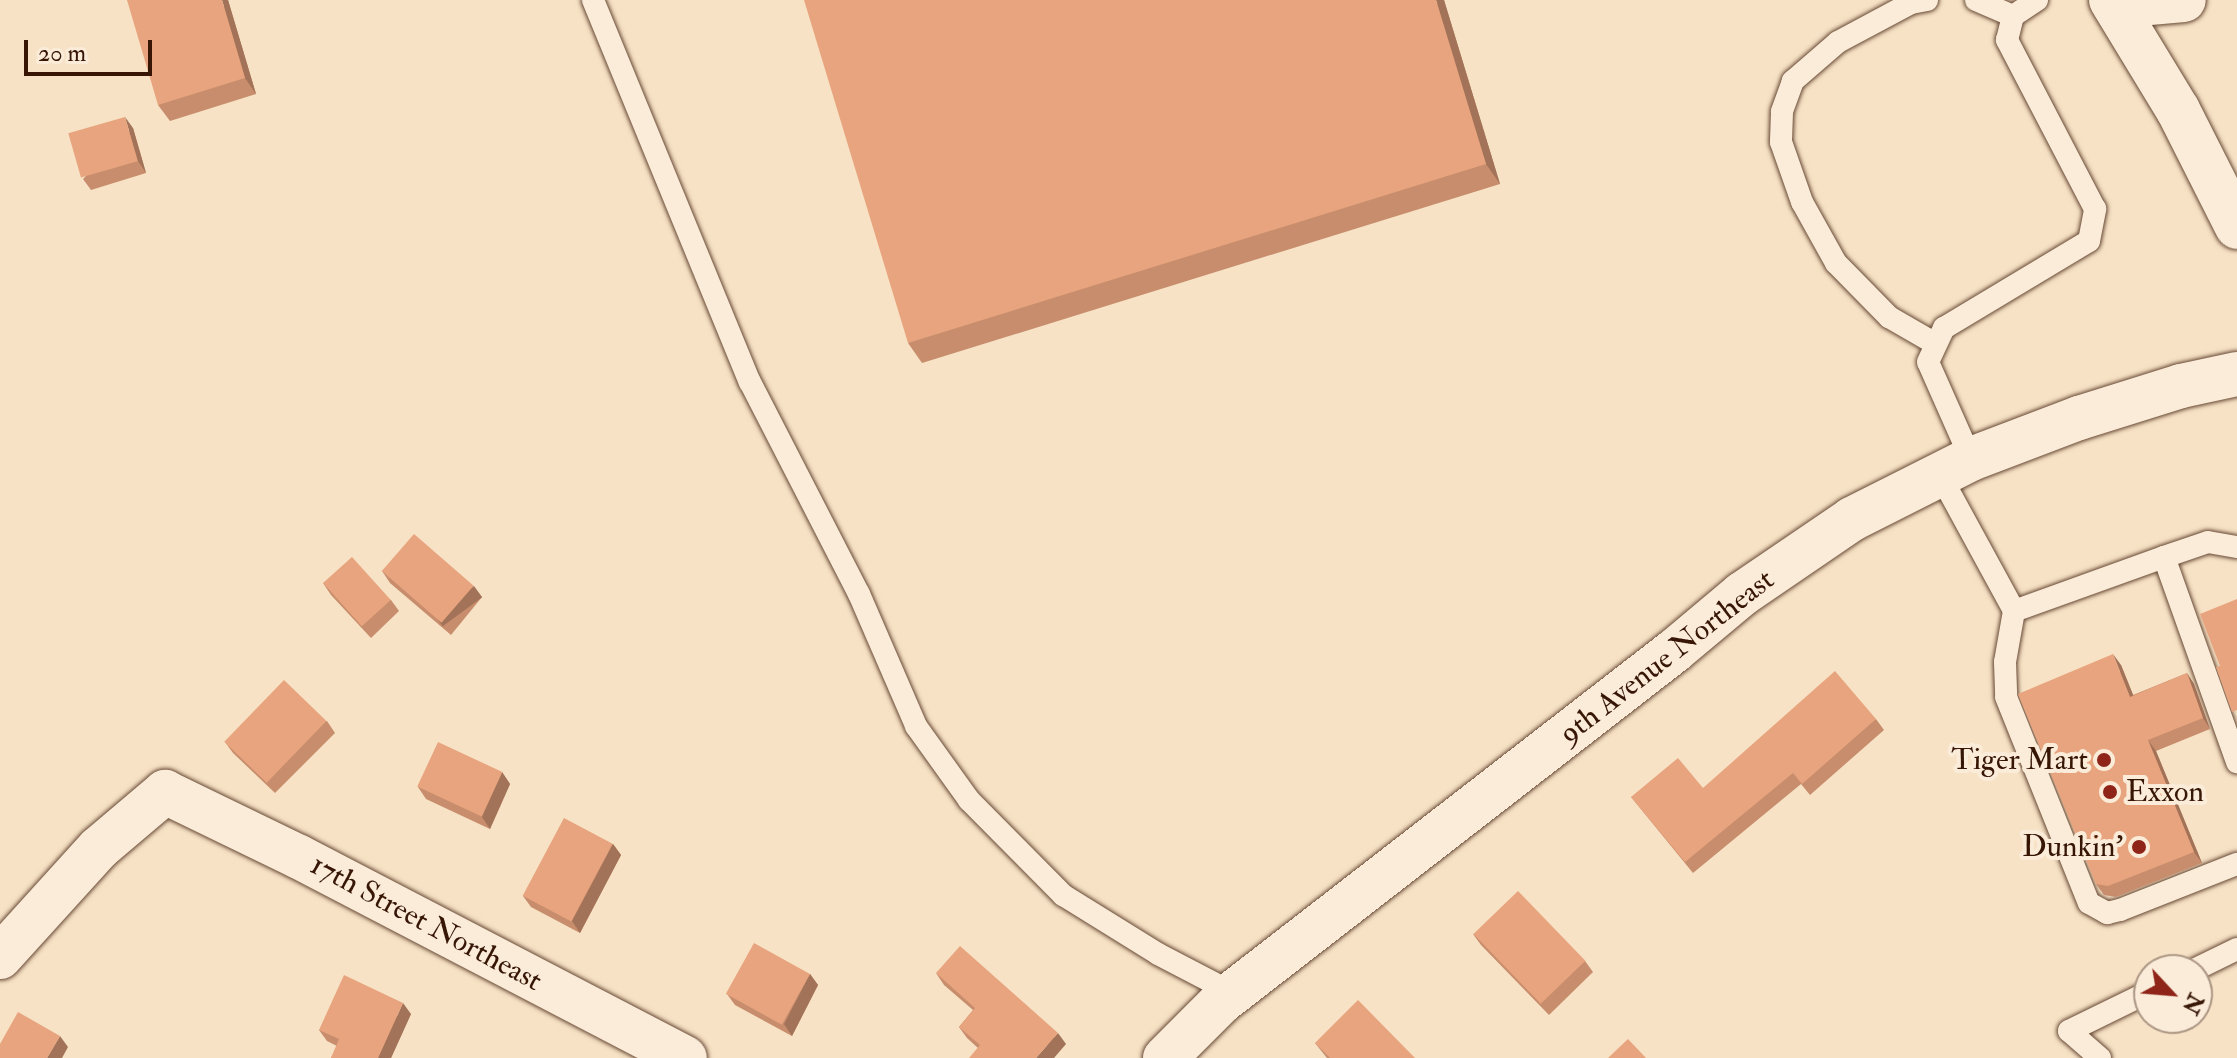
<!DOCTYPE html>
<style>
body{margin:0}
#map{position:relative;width:2237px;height:1058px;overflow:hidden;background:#f7e2c5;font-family:"IM FELL Double Pica",serif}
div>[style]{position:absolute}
.roads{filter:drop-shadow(0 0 2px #674935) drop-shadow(0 0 2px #674935)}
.service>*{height:22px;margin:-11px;padding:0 11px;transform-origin:11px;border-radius:11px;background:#faecd9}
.minor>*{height:44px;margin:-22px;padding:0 22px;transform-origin:22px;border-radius:22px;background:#faecd9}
.secondary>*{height:44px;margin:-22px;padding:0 22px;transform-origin:22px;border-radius:22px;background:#faecd9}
.wall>*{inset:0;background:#c78d6c}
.shaded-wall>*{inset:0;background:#a27358;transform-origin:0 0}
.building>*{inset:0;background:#e7a47e;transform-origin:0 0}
.dots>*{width:22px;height:22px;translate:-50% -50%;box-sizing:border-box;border:4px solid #faecd9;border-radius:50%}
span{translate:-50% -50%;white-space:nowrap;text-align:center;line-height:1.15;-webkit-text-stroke:8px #faecd9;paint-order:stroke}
.street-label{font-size:30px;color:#371605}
.poi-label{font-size:30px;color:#371605}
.right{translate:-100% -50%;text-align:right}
.left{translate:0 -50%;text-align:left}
.north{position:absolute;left:2133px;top:954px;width:80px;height:80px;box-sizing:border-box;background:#faecd9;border:2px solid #ac9684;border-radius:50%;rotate:116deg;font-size:22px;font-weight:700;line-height:32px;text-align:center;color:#371605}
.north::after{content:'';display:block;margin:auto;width:28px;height:36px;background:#8f2418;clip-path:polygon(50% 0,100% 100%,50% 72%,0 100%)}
.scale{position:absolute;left:24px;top:40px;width:128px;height:36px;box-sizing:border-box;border:4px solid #371605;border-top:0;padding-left:10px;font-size:24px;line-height:28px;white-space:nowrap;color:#371605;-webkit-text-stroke:6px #faecd9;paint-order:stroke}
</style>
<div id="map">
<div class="roads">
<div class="service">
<i style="left:593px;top:0;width:413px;rotate:67.7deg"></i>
<i style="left:750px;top:382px;width:238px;rotate:62.8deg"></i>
<i style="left:859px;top:594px;width:144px;rotate:66.6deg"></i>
<i style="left:916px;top:726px;width:91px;rotate:54.4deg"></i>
<i style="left:969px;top:800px;width:134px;rotate:45.3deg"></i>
<i style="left:1063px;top:895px;width:112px;rotate:31.8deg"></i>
<i style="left:1158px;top:954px;width:85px;rotate:27.5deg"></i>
<i style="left:1927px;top:0;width:16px;rotate:169deg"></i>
<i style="left:1911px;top:3px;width:83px;rotate:151.9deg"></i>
<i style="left:1838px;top:42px;width:60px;rotate:139.1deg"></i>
<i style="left:1793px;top:81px;width:33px;rotate:110deg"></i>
<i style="left:1782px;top:112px;width:30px;rotate:92deg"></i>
<i style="left:1781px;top:142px;width:64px;rotate:70.7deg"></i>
<i style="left:1802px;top:202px;width:70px;rotate:60.9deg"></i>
<i style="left:1836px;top:263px;width:76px;rotate:45.5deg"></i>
<i style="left:1889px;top:317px;width:54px;rotate:29.9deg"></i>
<i style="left:1976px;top:0;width:40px;rotate:23.4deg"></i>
<i style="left:1971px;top:459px;width:106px;rotate:-113.9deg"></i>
<i style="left:1928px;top:362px;width:38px;rotate:-65deg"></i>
<i style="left:1944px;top:328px;width:169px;rotate:-31deg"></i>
<i style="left:2089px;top:241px;width:33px;rotate:-79deg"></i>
<i style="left:2095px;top:209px;width:191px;rotate:-117.5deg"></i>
<i style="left:2007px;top:40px;width:25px;rotate:-76deg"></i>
<i style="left:2013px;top:16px;width:29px;rotate:-34deg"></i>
<i style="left:1940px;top:475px;width:155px;rotate:61.4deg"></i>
<i style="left:2014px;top:611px;width:159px;rotate:-19.8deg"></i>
<i style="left:2164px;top:557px;width:218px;rotate:70.4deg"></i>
<i style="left:2164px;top:557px;width:46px;rotate:-18.8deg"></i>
<i style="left:2208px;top:542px;width:29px;rotate:10deg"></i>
<i style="left:2014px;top:611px;width:52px;rotate:100deg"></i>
<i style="left:2005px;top:662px;width:35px;rotate:88deg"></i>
<i style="left:2006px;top:697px;width:222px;rotate:68.1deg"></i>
<i style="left:2089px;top:903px;width:21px;rotate:29deg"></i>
<i style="left:2107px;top:913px;width:13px;rotate:-13deg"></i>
<i style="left:2120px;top:910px;width:126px;rotate:-21.5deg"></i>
<i style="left:2194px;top:970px;width:48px;rotate:-26deg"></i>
<i style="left:2100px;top:1058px;width:41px;rotate:-138.9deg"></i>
<i style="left:2069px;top:1031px;width:89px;rotate:-26deg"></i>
</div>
<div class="minor">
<i style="left:0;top:957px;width:147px;rotate:-47.8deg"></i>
<i style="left:99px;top:848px;width:87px;rotate:-40.3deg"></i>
<i style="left:165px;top:792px;width:149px;rotate:25.9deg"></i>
<i style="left:299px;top:857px;width:435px;rotate:27.5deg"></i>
<i style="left:1165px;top:1058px;width:79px;rotate:-45deg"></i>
<i style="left:1221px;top:1002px;width:573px;rotate:-37.77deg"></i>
<i style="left:1674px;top:651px;width:89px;rotate:-40deg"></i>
<i style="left:1742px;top:594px;width:133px;rotate:-34.3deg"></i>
<i style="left:1852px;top:519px;width:133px;rotate:-26.8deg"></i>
<i style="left:1971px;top:459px;width:116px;rotate:-20.8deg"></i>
<i style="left:2079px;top:418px;width:107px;rotate:-17.4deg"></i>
<i style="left:2181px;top:386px;width:57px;rotate:-12.1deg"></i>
</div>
<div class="secondary">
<i style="left:2111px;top:0;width:129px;rotate:58.7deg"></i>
<i style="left:2178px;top:110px;width:131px;rotate:63.2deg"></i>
<i style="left:2115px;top:6px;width:69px;rotate:-5deg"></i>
</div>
</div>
<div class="wall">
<i style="clip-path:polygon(228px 0,256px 94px,170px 121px,158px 105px)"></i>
<i style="clip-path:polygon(1444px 0,1500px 184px,922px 363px,908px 343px)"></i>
<i style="clip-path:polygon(133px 128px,146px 173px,91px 190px,83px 179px)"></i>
<i style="clip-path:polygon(382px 571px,482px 597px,451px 635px,390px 583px)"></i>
<i style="clip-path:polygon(323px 583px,391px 600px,399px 611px,371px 638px,331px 595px)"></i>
<i style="clip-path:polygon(2121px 665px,2133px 695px,2187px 673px,2194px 684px,2210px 729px,2156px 751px,2202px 863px,2116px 897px,2104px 895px,2096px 884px)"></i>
<i style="clip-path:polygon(1876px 719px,1884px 730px,1810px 795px,1801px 784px,1693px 873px,1631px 797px,1703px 788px)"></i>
<i style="clip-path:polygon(327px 721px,335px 733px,275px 793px,233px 753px,225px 742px)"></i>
<i style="clip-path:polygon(502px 772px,510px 784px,490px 829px,426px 799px,418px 787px)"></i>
<i style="clip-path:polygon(613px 844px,621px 855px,580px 933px,531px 907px,523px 896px)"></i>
<i style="clip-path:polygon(1473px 934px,1585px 961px,1593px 972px,1549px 1015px,1481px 945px)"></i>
<i style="clip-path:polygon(936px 973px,1066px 1044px,978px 1048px,967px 1038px,959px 1027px,973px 1010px,944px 985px)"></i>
<i style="clip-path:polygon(810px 974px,818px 985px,792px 1036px,735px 1005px,727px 994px)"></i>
<i style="clip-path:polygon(411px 1014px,391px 1058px,331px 1058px,337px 1046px,327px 1041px,319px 1030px)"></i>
<i style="clip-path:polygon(1315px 1043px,1415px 1058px,1327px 1058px)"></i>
</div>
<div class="shaded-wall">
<i style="clip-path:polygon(222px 0,228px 0,256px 94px,245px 78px)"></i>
<i style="clip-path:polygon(1436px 0,1444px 0,1500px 184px,1486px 164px)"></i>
<i style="clip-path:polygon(125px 117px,133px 128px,146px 173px,138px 161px)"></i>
<i style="left:474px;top:586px;width:14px;height:49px;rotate:54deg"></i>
<i style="clip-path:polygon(2113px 654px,2121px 665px,2138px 707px,2130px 697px)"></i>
<i style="clip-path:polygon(2187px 673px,2194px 684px,2210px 729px,2203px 718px)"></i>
<i style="clip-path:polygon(2148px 740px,2156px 751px,2202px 863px,2194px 852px)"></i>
<i style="clip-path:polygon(502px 772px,510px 784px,490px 829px,482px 817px)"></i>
<i style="clip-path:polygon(613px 844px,621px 855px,580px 933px,572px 921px)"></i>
<i style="clip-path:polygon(810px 974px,818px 985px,792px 1036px,784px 1024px)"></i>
<i style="clip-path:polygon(403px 1003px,411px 1014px,391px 1058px,378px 1058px)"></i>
<i style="clip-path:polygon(1058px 1033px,1066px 1044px,1054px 1058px,1036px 1058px)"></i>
<i style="clip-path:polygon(60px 1036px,68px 1047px,62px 1058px,47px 1058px)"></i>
</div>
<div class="building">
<i style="clip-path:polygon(127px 0,222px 0,245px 78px,158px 105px)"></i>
<i style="clip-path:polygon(804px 0,1436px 0,1486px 164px,908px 343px)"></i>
<i style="left:125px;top:117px;width:46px;height:59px;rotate:74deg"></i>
<i style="left:414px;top:534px;width:79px;height:49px;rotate:41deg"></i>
<i style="left:352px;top:557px;width:58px;height:39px;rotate:48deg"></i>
<i style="clip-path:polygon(2237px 599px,2237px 710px,2232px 712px,2216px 667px,2220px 666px,2200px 614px)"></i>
<i style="clip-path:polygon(2113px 654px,2130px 697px,2187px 673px,2203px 718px,2148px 740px,2194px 852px,2108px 886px,2096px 884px,2018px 694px)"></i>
<i style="clip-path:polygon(1835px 671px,1876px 719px,1802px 784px,1793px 773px,1685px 862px,1631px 797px,1678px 758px,1703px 788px)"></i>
<i style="left:284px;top:680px;width:59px;height:86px;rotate:44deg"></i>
<i style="left:438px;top:742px;width:71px;height:49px;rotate:25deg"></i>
<i style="left:564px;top:818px;width:55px;height:88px;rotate:28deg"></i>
<i style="left:1518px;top:891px;width:97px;height:62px;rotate:46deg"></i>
<i style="left:754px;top:943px;width:64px;height:58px;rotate:29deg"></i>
<i style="clip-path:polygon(960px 946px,1058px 1033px,1036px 1058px,969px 1058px,980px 1045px,959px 1027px,975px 1008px,936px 973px)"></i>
<i style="clip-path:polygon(344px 975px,403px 1003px,378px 1058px,331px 1058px,339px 1039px,319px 1030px)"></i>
<i style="clip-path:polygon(1358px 1000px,1415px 1058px,1330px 1058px,1315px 1043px)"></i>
<i style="clip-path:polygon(18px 1012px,60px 1036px,47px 1058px,0 1058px,0 1044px)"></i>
<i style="clip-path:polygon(1628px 1039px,1646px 1058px,1608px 1058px)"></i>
</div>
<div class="dots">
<i style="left:2104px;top:760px;background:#8f2418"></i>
<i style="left:2110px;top:792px;background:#8f2418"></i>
<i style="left:2139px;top:847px;background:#8f2418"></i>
</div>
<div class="street-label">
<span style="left:1667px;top:657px;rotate:-38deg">9th Avenue Northeast</span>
<span style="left:426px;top:923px;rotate:28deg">17th Street Northeast</span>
</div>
<div class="poi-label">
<span class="right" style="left:2088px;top:760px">Tiger Mart</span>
<span class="left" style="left:2126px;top:792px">Exxon</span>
<span class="right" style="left:2123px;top:847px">Dunkin'</span>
</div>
<div class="north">N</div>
<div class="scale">20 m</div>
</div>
